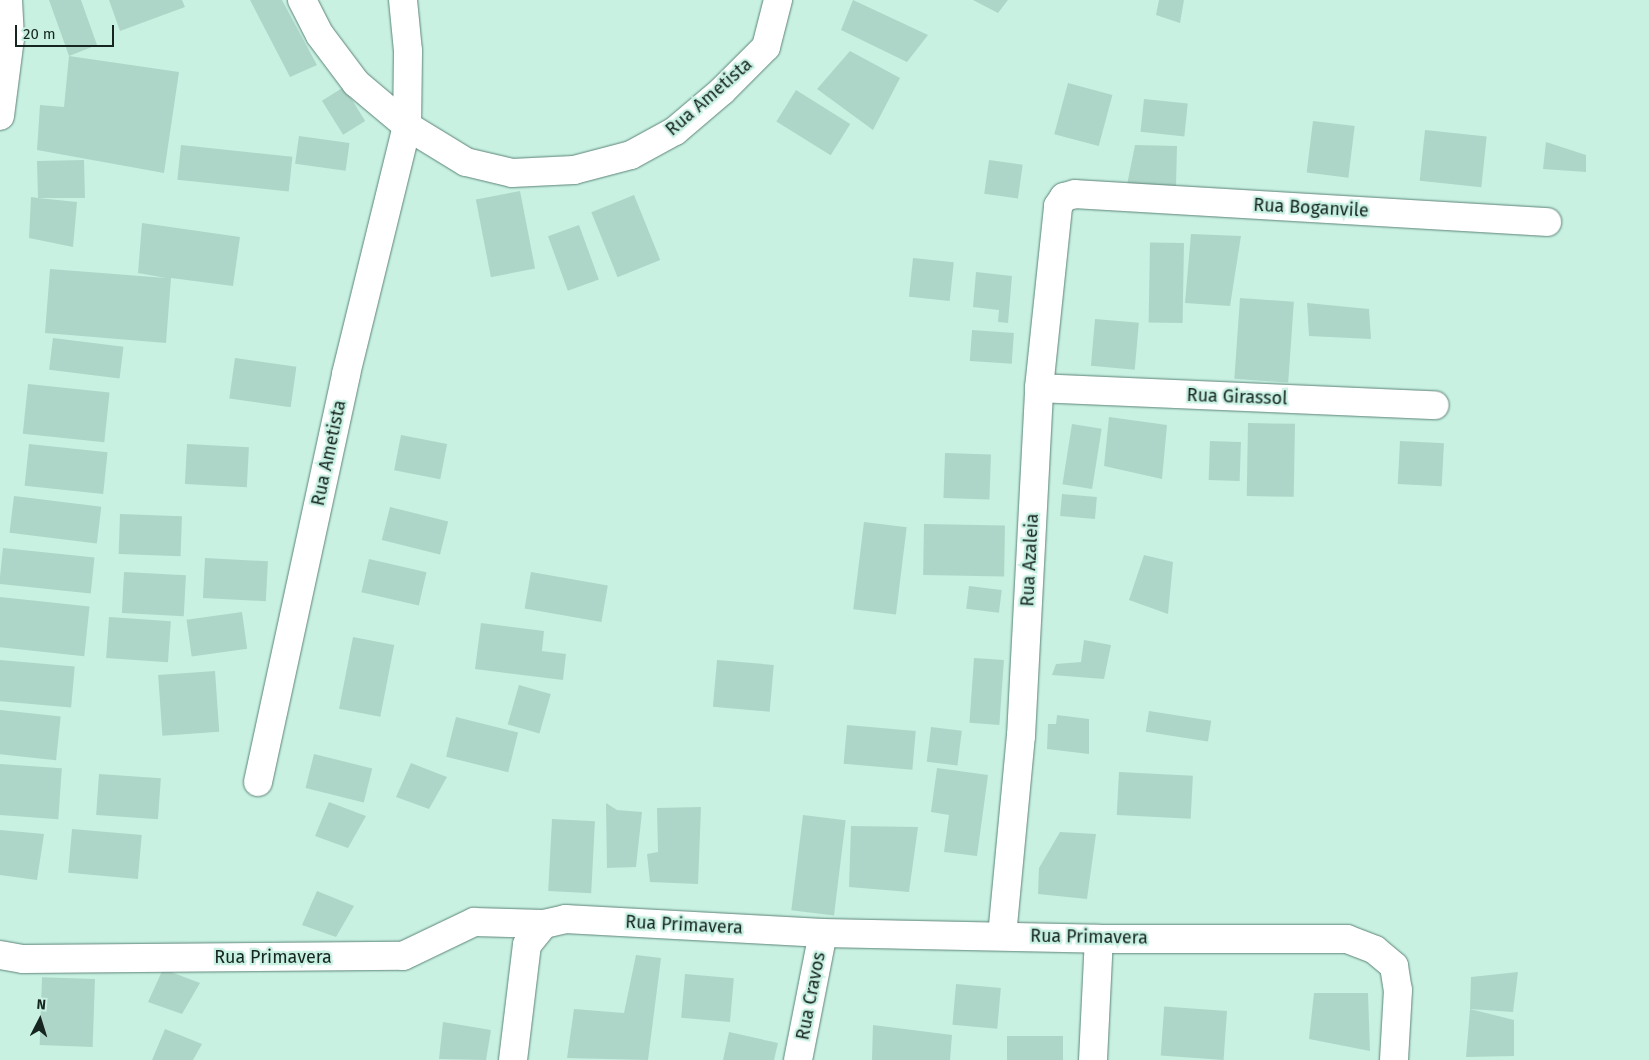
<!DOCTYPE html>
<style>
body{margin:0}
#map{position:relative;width:1649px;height:1060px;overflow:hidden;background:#c8f1e2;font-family:"Fira Sans",sans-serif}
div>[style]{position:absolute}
.building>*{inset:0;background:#aed6c8;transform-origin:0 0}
.roads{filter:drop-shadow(0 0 1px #5e8478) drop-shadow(0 0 1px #5e8478)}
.street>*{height:28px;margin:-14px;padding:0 14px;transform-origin:14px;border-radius:14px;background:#fff}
span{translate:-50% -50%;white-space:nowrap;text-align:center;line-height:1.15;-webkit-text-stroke:4.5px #c8f1e2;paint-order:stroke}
.street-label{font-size:18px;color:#162520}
.north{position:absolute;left:15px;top:995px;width:50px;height:50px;-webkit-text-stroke:4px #c8f1e2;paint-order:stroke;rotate:5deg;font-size:14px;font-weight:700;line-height:20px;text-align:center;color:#162520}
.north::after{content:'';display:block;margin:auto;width:18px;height:22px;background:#162520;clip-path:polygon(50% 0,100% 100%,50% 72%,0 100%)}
.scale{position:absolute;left:15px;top:25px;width:99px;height:22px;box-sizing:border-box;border:2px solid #162520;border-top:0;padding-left:6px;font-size:15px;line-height:18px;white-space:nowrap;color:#162520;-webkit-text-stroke:4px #c8f1e2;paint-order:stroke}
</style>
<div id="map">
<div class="building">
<i style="clip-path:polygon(49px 0,81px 0,97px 45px,69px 56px,179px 72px,164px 173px,37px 150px,40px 105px,64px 107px,69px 56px)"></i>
<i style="clip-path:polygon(109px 0,182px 0,185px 7px,120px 31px)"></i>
<i style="clip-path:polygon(250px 0,282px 0,317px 65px,290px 77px)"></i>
<i style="clip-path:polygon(853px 0,928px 35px,907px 62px,841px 30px)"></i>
<i style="clip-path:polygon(973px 0,1008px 0,998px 13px)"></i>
<i style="clip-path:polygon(1159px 0,1184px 0,1180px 23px,1156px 15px)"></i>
<i style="clip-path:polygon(850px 51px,900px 78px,873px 130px,817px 89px)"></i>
<i style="left:1068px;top:83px;width:46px;height:53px;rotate:15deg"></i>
<i style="left:344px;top:87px;width:40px;height:26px;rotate:58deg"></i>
<i style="left:796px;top:90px;width:64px;height:37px;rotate:32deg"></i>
<i style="left:1144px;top:99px;width:44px;height:33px;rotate:6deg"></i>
<i style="left:1313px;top:121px;width:42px;height:52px;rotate:7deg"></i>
<i style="left:1425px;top:130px;width:62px;height:51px;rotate:6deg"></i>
<i style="left:299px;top:136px;width:51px;height:28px;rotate:8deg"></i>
<i style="clip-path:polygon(1546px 142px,1586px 155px,1586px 172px,1543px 169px)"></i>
<i style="left:181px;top:145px;width:112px;height:35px;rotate:6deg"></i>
<i style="clip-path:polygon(1135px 145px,1177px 146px,1176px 186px,1127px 185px)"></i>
<i style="clip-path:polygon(84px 160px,85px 198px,38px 198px,77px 202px,73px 247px,29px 238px,31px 197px,38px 198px,37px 161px)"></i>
<i style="left:989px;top:160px;width:34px;height:34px;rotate:8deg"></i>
<i style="left:520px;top:191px;width:79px;height:45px;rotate:79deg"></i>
<i style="left:634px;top:195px;width:70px;height:46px;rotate:68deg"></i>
<i style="clip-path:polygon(142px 223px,240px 237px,233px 286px,171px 278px,166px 343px,45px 333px,50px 269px,166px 278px,138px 273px)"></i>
<i style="left:579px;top:225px;width:58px;height:33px;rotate:70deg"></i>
<i style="clip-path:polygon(1191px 234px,1241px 236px,1230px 306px,1185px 303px)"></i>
<i style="left:1184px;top:243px;width:80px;height:34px;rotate:91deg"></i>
<i style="left:913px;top:258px;width:41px;height:39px;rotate:6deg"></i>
<i style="clip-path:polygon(976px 272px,1012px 276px,1008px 323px,998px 322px,999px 310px,973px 307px)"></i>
<i style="left:1240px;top:298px;width:54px;height:81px;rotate:4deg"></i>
<i style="clip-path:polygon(1307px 303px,1369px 309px,1371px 339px,1309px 336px)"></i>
<i style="left:1095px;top:319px;width:44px;height:47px;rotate:5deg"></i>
<i style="left:972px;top:330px;width:42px;height:31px;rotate:4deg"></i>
<i style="left:53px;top:338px;width:71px;height:32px;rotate:7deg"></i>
<i style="left:235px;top:358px;width:62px;height:41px;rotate:8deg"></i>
<i style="left:28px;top:384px;width:82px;height:50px;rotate:6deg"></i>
<i style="clip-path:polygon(1109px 417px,1167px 425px,1162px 479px,1104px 466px)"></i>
<i style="left:1248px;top:423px;width:47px;height:73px;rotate:1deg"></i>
<i style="left:1072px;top:424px;width:30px;height:61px;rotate:9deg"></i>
<i style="left:401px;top:435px;width:47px;height:36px;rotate:11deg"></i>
<i style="left:1210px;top:441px;width:31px;height:39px;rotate:2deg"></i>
<i style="left:1400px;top:441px;width:44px;height:43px;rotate:3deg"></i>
<i style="left:29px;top:444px;width:79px;height:42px;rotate:6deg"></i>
<i style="left:187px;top:444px;width:62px;height:40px;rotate:3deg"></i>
<i style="left:945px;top:453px;width:46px;height:45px;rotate:2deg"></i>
<i style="left:1062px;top:494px;width:35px;height:22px;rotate:5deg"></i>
<i style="left:14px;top:496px;width:88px;height:37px;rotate:7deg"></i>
<i style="left:390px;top:507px;width:60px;height:34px;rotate:14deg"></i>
<i style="left:120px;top:514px;width:62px;height:40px;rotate:2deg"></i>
<i style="left:864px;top:522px;width:43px;height:88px;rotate:7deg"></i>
<i style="left:924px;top:524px;width:81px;height:51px;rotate:1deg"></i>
<i style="left:3px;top:548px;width:92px;height:36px;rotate:6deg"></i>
<i style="clip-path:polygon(1144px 555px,1173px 562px,1168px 614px,1129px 600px)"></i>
<i style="left:205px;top:558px;width:63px;height:40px;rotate:3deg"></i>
<i style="left:369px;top:559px;width:59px;height:34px;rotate:13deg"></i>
<i style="left:124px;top:572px;width:62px;height:41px;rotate:3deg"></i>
<i style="left:531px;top:572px;width:78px;height:37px;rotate:10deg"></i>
<i style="left:969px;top:586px;width:33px;height:23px;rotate:7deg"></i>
<i style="left:0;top:597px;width:90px;height:50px;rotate:6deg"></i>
<i style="left:242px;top:612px;width:37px;height:56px;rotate:82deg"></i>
<i style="left:109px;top:617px;width:62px;height:41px;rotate:4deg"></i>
<i style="clip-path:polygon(481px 623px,544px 631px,542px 651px,566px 654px,563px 680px,475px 669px)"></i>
<i style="left:353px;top:637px;width:42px;height:73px;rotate:11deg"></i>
<i style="clip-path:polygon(1084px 640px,1111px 645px,1104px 679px,1052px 675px,1056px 664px,1081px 662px)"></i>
<i style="left:974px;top:658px;width:30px;height:65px;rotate:4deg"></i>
<i style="left:0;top:660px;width:75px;height:41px;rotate:5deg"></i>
<i style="left:717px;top:660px;width:57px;height:47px;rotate:5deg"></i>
<i style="left:215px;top:671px;width:61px;height:57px;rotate:86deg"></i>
<i style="left:519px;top:685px;width:33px;height:41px;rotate:16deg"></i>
<i style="left:0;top:710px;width:61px;height:44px;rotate:6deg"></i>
<i style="left:1149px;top:711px;width:63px;height:21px;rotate:9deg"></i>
<i style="clip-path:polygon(1057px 715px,1089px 719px,1089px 754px,1047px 749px,1048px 724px,1056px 724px)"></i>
<i style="left:456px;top:717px;width:64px;height:41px;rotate:14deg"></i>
<i style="left:847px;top:725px;width:69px;height:39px;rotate:5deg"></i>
<i style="left:931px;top:727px;width:31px;height:35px;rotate:7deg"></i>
<i style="left:314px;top:754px;width:60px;height:35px;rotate:14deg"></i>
<i style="clip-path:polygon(411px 763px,447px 777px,429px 809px,396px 797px)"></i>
<i style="left:0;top:764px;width:62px;height:51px;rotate:4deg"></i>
<i style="clip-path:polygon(937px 768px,988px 775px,977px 856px,944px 852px,949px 815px,931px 812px)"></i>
<i style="left:1119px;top:772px;width:74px;height:43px;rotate:3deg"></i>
<i style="left:99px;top:774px;width:62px;height:41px;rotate:4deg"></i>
<i style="clip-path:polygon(329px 802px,366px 816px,348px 848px,315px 836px)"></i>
<i style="clip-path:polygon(606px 803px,617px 810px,642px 812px,636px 867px,607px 868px)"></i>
<i style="clip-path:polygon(701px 807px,698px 884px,650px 882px,647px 854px,658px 852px,657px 808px)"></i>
<i style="left:803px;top:815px;width:43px;height:96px;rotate:7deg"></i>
<i style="left:552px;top:819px;width:43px;height:72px;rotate:3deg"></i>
<i style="clip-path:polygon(851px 826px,918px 827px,909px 892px,849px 887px)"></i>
<i style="left:72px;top:829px;width:70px;height:44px;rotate:5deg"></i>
<i style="clip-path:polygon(0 830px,44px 834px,37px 880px,0 875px)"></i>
<i style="clip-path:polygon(1060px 832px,1096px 834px,1087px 899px,1038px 894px,1039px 868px)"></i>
<i style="clip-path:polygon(317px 891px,354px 906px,336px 937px,302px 925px)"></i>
<i style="clip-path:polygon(636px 955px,661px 958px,648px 1060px,567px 1058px,574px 1009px,624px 1013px)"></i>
<i style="clip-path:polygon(163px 969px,200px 983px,182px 1014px,148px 1002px)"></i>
<i style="clip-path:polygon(1518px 972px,1513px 1012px,1470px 1009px,1471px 977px)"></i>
<i style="left:685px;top:974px;width:49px;height:44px;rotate:5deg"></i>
<i style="left:95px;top:979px;width:68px;height:53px;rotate:92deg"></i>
<i style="left:956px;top:984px;width:45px;height:41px;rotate:5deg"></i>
<i style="clip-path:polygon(1314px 993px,1368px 993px,1370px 1051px,1309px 1039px)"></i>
<i style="clip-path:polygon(1470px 1009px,1514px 1020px,1514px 1056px,1466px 1057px)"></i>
<i style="left:1227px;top:1011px;width:49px;height:63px;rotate:94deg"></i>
<i style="clip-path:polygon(443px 1022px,491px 1030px,486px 1060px,439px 1059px)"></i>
<i style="clip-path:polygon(873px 1025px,952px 1035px,950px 1060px,872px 1060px)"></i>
<i style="clip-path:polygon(165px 1029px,202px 1044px,193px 1060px,152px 1060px)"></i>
<i style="clip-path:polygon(729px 1032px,778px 1043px,774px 1060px,723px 1060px)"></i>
<i style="left:1007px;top:1036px;width:56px;height:24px"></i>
</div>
<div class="roads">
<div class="street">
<i style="left:302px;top:0;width:39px;rotate:63deg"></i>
<i style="left:320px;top:35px;width:60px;rotate:53.1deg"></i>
<i style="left:356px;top:83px;width:67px;rotate:40.1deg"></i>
<i style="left:407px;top:126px;width:69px;rotate:31.4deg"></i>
<i style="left:466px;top:162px;width:47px;rotate:13.4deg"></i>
<i style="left:512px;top:173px;width:62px;rotate:-2.8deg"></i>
<i style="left:574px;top:170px;width:59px;rotate:-14.7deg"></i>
<i style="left:631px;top:155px;width:50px;rotate:-28.6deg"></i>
<i style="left:675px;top:131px;width:62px;rotate:-40.4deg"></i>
<i style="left:722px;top:91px;width:62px;rotate:-45deg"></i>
<i style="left:766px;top:47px;width:49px;rotate:-75.7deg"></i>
<i style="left:0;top:116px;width:79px;rotate:-82.7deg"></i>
<i style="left:10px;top:38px;width:38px;rotate:-93deg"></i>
<i style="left:1039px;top:388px;width:396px;rotate:2.5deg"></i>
<i style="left:258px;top:782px;width:417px;rotate:-77.8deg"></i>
<i style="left:346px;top:374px;width:255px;rotate:-76.2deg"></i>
<i style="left:407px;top:126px;width:75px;rotate:-89.2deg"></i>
<i style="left:408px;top:51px;width:51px;rotate:-95.6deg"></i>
<i style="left:1002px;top:936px;width:201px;rotate:-84.6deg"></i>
<i style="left:1021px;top:736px;width:348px;rotate:-87deg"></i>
<i style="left:1039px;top:388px;width:183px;rotate:-84deg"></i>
<i style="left:1058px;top:206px;width:11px;rotate:-56deg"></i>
<i style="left:1064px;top:197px;width:11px;rotate:-15deg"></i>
<i style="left:1075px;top:194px;width:473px;rotate:3.4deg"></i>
<i style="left:0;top:955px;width:23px;rotate:10deg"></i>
<i style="left:23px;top:959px;width:380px;rotate:-0.5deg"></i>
<i style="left:403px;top:956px;width:79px;rotate:-25.6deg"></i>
<i style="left:474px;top:922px;width:70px;rotate:1.6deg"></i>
<i style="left:544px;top:924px;width:22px;rotate:-13deg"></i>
<i style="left:565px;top:919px;width:258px;rotate:3.1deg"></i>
<i style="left:823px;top:933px;width:276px;rotate:1.2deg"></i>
<i style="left:1099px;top:939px;width:248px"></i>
<i style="left:1347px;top:939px;width:30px;rotate:21deg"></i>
<i style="left:1375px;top:950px;width:25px;rotate:40deg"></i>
<i style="left:1394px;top:966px;width:24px;rotate:81deg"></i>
<i style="left:1398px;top:990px;width:70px;rotate:93.3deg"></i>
<i style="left:513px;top:1060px;width:116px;rotate:-83.1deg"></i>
<i style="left:527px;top:945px;width:27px;rotate:-51deg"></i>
<i style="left:798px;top:1060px;width:129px;rotate:-78.9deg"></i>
<i style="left:1093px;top:1060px;width:121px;rotate:-87.2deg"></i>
</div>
</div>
<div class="street-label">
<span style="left:709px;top:97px;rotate:-41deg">Rua Ametista</span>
<span style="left:1311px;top:208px;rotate:3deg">Rua Boganvile</span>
<span style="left:1237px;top:397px;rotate:2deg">Rua Girassol</span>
<span style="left:329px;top:453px;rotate:-78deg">Rua Ametista</span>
<span style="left:1030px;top:560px;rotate:-87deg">Rua Azaleia</span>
<span style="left:684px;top:925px;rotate:3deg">Rua Primavera</span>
<span style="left:1089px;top:937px;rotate:1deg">Rua Primavera</span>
<span style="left:273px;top:957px">Rua Primavera</span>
<span style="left:811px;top:996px;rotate:-79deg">Rua Cravos</span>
</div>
<div class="north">N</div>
<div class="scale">20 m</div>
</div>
